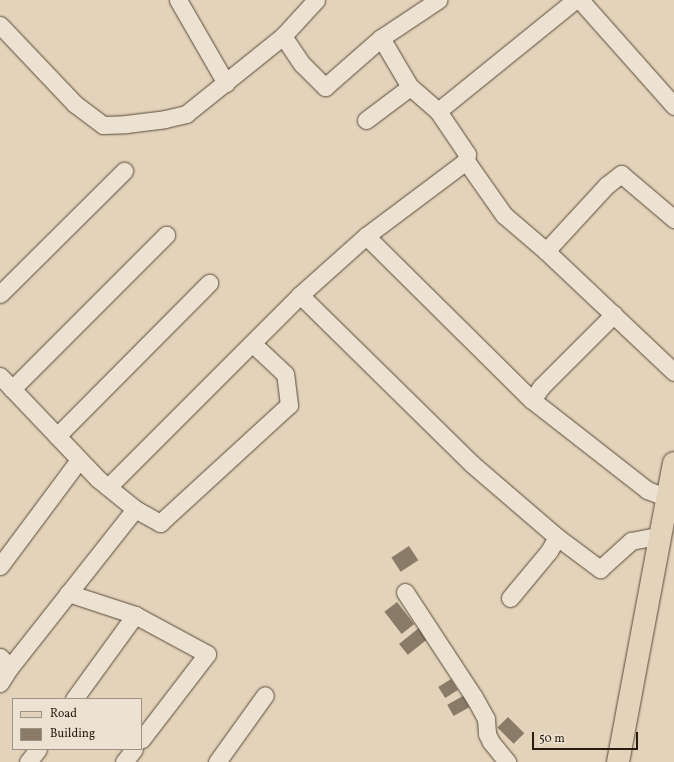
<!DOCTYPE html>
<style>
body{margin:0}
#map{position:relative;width:674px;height:762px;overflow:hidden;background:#e3d3ba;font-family:Vollkorn,serif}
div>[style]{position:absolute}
.building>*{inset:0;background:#8a7b68;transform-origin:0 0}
.roads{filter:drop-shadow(0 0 1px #58493a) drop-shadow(0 0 1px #58493a)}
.minor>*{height:17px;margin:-8.5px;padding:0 8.5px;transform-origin:8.5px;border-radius:8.5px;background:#ede2d2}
.major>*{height:22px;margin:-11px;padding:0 11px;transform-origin:11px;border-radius:11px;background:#e3d3ba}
span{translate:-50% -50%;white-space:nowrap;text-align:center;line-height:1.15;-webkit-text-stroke:3px #ede2d2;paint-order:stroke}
.legend{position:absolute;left:12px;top:698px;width:130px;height:52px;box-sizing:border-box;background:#ede2d2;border:1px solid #9f9284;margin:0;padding:5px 7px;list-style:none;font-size:12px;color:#2a1b10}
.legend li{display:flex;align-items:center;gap:8px;height:20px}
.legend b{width:20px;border:1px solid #9f9284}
.scale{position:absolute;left:532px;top:732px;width:106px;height:18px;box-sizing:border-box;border:2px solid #2a1b10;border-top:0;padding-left:5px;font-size:12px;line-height:14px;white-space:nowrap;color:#2a1b10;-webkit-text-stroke:3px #ede2d2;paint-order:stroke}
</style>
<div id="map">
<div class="building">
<i style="left:409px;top:546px;width:17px;height:21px;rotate:57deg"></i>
<i style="left:397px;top:602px;width:28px;height:16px;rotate:52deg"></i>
<i style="left:420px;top:627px;width:14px;height:27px;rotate:51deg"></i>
<i style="left:451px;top:679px;width:13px;height:15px;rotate:58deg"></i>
<i style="left:463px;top:696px;width:13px;height:18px;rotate:61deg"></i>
<i style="left:508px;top:717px;width:23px;height:15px;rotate:45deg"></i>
</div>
<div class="roads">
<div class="minor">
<i style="left:178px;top:0;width:96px;rotate:60deg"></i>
<i style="left:316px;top:0;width:49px;rotate:132.5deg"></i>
<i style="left:283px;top:36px;width:34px;rotate:56deg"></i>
<i style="left:302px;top:64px;width:33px;rotate:45deg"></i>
<i style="left:325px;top:87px;width:74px;rotate:-41.2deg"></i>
<i style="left:580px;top:0;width:142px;rotate:48.4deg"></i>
<i style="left:0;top:25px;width:109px;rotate:46.5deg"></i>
<i style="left:75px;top:104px;width:35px;rotate:37deg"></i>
<i style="left:103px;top:125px;width:23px;rotate:-2deg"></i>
<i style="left:126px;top:124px;width:39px;rotate:-7deg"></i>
<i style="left:165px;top:119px;width:22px;rotate:-13deg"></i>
<i style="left:186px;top:114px;width:124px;rotate:-38.8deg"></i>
<i style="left:438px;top:111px;width:176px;rotate:-39deg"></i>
<i style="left:366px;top:120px;width:55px;rotate:-36.9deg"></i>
<i style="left:466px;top:161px;width:66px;rotate:54.9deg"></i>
<i style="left:504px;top:215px;width:55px;rotate:40.6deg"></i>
<i style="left:546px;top:251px;width:176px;rotate:43.4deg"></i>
<i style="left:366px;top:236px;width:233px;rotate:44.7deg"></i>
<i style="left:532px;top:400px;width:146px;rotate:38deg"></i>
<i style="left:647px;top:490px;width:22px;rotate:21deg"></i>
<i style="left:546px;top:251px;width:90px;rotate:-47.3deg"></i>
<i style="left:607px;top:185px;width:18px;rotate:-38deg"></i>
<i style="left:621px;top:174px;width:70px;rotate:40.3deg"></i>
<i style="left:0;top:294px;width:175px;rotate:-44.8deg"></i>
<i style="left:300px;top:295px;width:241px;rotate:44.5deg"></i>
<i style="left:472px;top:464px;width:112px;rotate:40.7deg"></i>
<i style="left:557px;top:537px;width:54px;rotate:36.7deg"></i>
<i style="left:600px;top:569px;width:42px;rotate:-42.1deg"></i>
<i style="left:631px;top:541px;width:31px;rotate:-11deg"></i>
<i style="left:0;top:376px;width:142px;rotate:46.4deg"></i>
<i style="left:98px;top:479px;width:48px;rotate:39deg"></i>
<i style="left:135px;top:509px;width:201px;rotate:128.3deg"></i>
<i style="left:10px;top:667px;width:19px;rotate:122deg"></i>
<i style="left:12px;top:389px;width:218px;rotate:-45deg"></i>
<i style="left:532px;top:400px;width:16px;rotate:-55deg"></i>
<i style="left:541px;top:387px;width:103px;rotate:-45deg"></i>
<i style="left:57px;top:436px;width:216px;rotate:-45.2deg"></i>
<i style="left:108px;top:487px;width:272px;rotate:-45deg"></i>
<i style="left:300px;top:295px;width:89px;rotate:-41.8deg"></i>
<i style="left:366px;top:236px;width:125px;rotate:-36.9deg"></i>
<i style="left:466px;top:161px;width:7px;rotate:-82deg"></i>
<i style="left:467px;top:154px;width:52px;rotate:-124deg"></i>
<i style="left:438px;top:111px;width:37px;rotate:-139deg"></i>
<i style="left:410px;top:87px;width:57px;rotate:-120.6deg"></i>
<i style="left:381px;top:38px;width:69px;rotate:-33.7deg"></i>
<i style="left:135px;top:509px;width:29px;rotate:29deg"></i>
<i style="left:160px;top:523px;width:175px;rotate:-42.5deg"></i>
<i style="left:289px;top:405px;width:31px;rotate:-97deg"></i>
<i style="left:285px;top:374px;width:45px;rotate:-136.8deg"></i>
<i style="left:0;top:566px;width:132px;rotate:-53.3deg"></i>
<i style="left:405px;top:592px;width:126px;rotate:56.7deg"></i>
<i style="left:474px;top:697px;width:25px;rotate:61deg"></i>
<i style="left:486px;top:719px;width:15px;rotate:86deg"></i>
<i style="left:487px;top:734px;width:9px;rotate:63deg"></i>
<i style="left:491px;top:742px;width:26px;rotate:51deg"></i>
<i style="left:68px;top:593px;width:71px;rotate:18.2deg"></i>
<i style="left:135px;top:615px;width:104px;rotate:126deg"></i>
<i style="left:510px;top:598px;width:61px;rotate:-50.3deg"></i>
<i style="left:549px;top:551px;width:16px;rotate:-60deg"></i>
<i style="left:135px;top:615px;width:82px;rotate:28.4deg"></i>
<i style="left:207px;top:654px;width:108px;rotate:127.5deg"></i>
<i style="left:0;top:657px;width:14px;rotate:45deg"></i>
<i style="left:28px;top:762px;width:16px;rotate:-52deg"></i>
<i style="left:124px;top:762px;width:16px;rotate:-52deg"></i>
<i style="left:217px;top:762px;width:82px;rotate:-54.4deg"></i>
</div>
<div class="major">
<i style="left:618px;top:762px;width:304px;rotate:-79.4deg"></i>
</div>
</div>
<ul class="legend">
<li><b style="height:5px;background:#e3d3ba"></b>Road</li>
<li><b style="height:11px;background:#8a7b68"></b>Building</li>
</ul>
<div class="scale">50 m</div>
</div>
